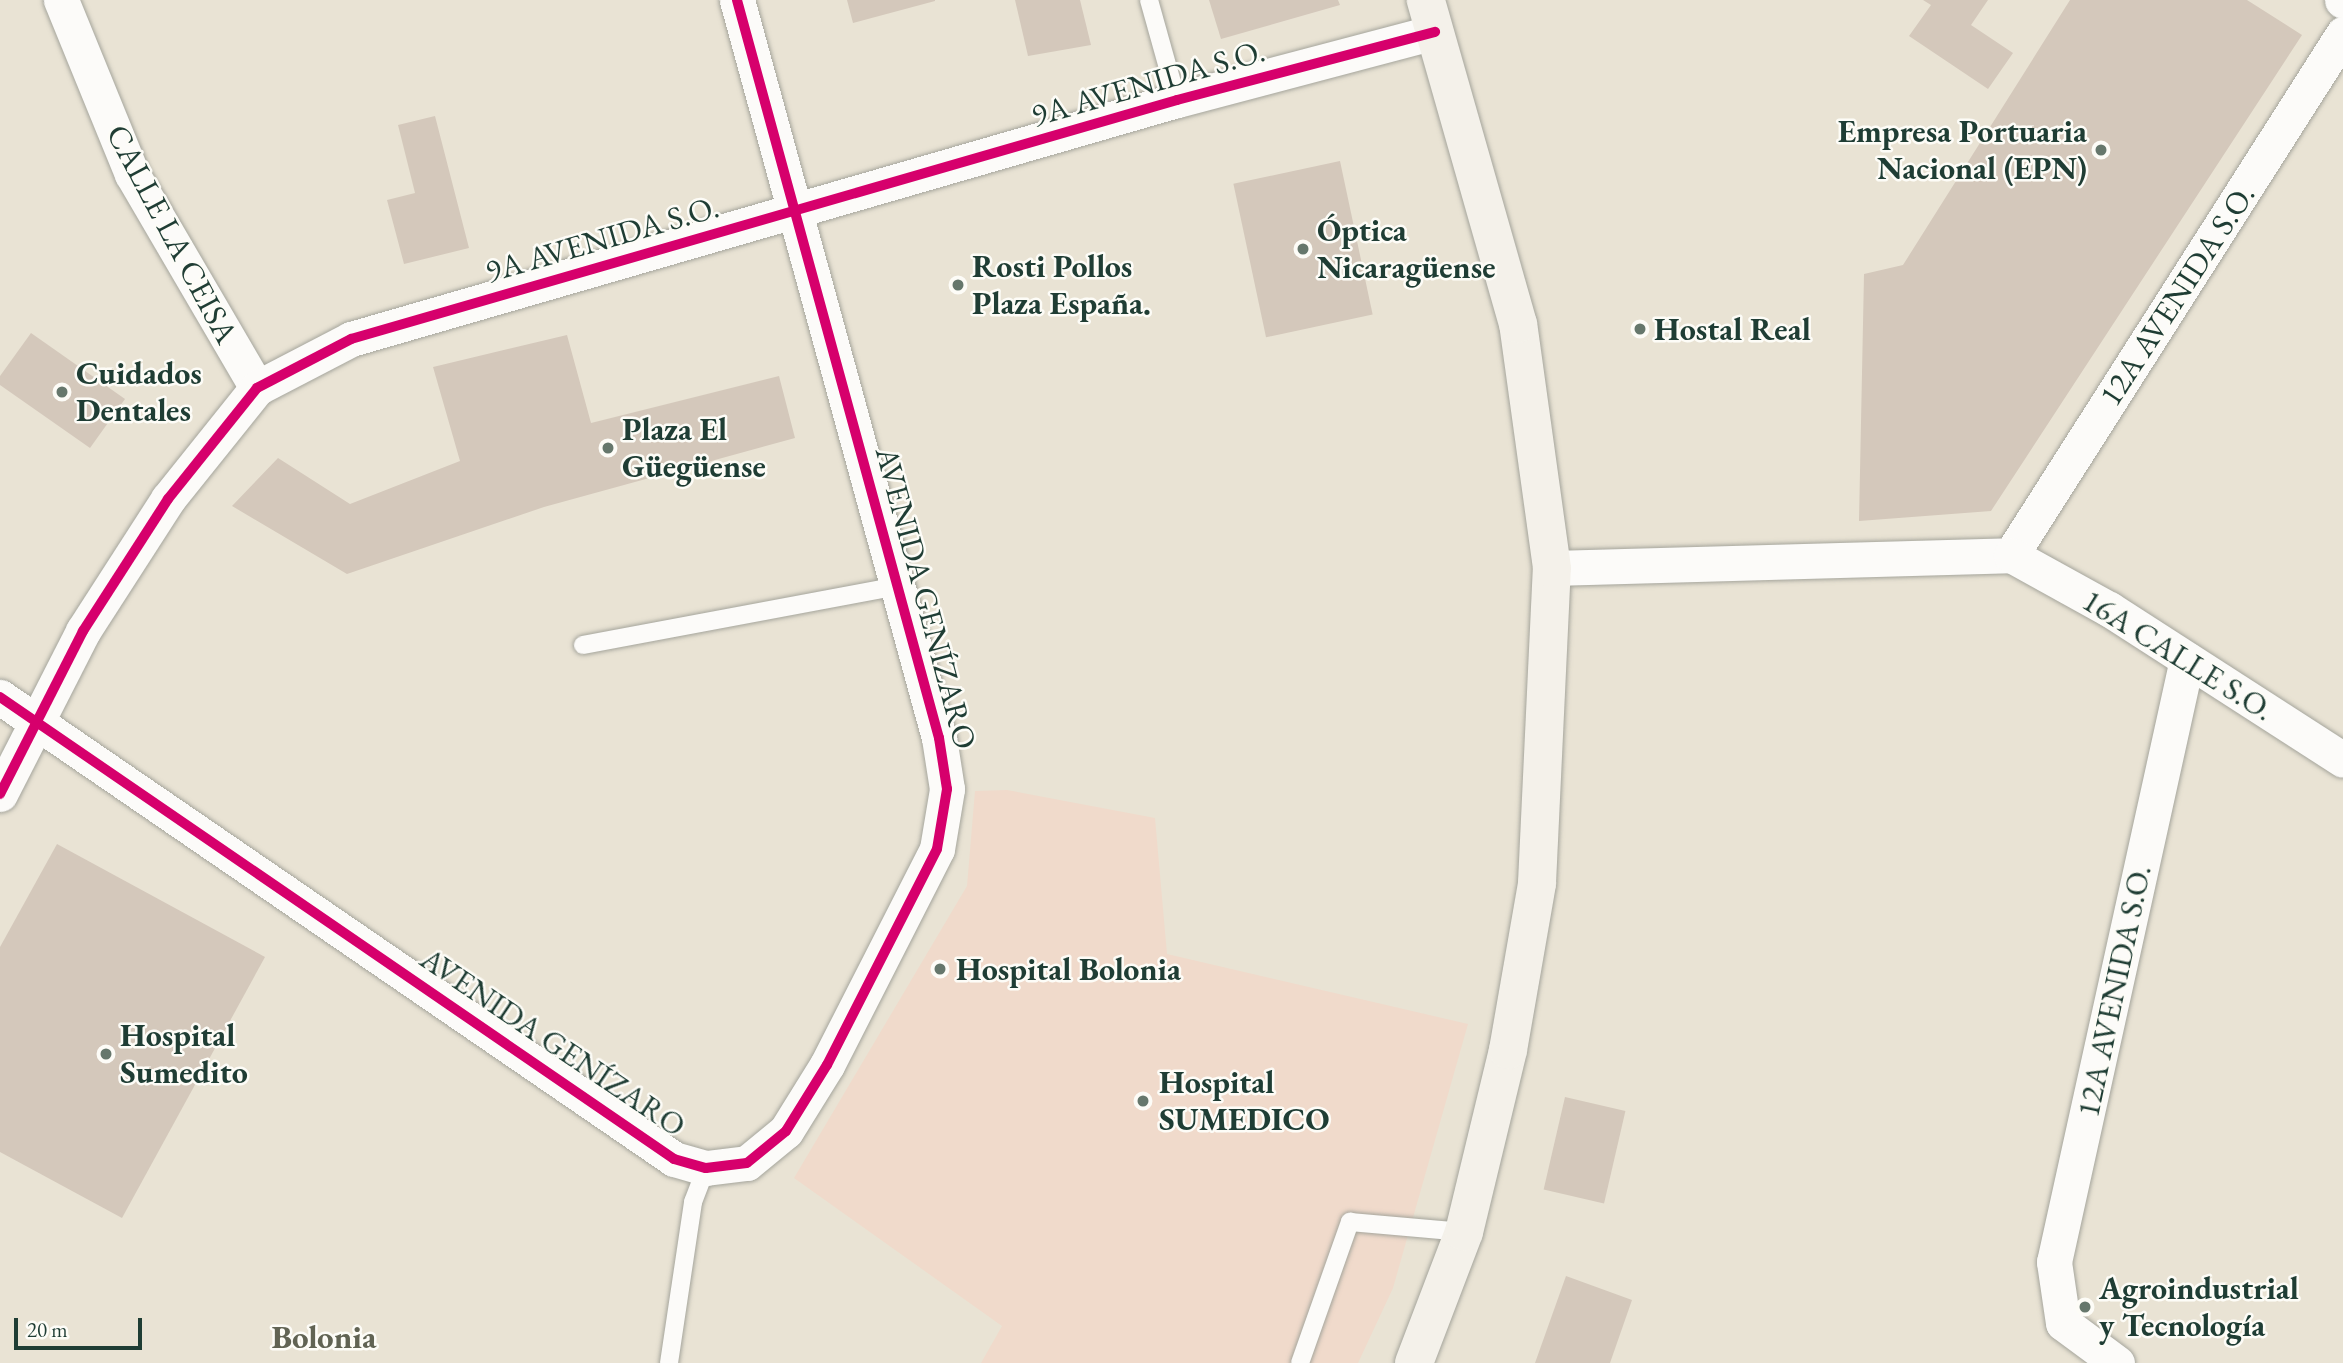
<!DOCTYPE html>
<meta charset="utf-8">
<style>
body{margin:0}
#map{position:relative;width:2343px;height:1363px;overflow:hidden;background:#e9e3d4;font-family:"EB Garamond",serif}
div>[style]{position:absolute}
.built>*{inset:0;background:#f0dacb}
.building>*{inset:0;background:#d4c8bb;transform-origin:0 0}
.roads{filter:drop-shadow(0 0 2px #a5a59c) drop-shadow(0 0 2px #a5a59c)}
.service>*{height:18px;margin:-9px;padding:0 9px;transform-origin:9px;border-radius:9px;background:#fcfbf9}
.minor>*{height:35px;margin:-17.5px;padding:0 17.5px;transform-origin:17.5px;border-radius:17.5px;background:#fcfbf9}
.secondary>*{height:38px;margin:-19px;padding:0 19px;transform-origin:19px;border-radius:19px;background:#f4f1ea}
.cycleway>*{height:10px;margin:-5px;padding:0 5px;transform-origin:5px;border-radius:5px;background:#d6006c}
.dots>*{width:19px;height:19px;translate:-50% -50%;box-sizing:border-box;border:4px solid #fdfcf7;border-radius:50%}
span{translate:-50% -50%;white-space:nowrap;text-align:center;line-height:1.15;-webkit-text-stroke:5px #fdfcf7;paint-order:stroke}
.street-label{font-size:32px;color:#1f3d34}
.poi-label{font-size:32px;color:#1f3d34;font-weight:700}
.right{translate:-100% -50%;text-align:right}
.left{translate:0 -50%;text-align:left}
.neighbourhood-label{font-size:33px;color:#616353;font-weight:700}
.scale{position:absolute;left:14px;top:1318px;width:128px;height:32px;box-sizing:border-box;border:4px solid #1f3d34;border-top:0;padding-left:9px;font-size:21px;line-height:24px;white-space:nowrap;color:#1f3d34;-webkit-text-stroke:5px #fdfcf7;paint-order:stroke}
</style>
<div id="map">
<div class="built">
<i style="clip-path:polygon(1007px 790px,1155px 818px,1167px 954px,1468px 1024px,1393px 1288px,1358px 1363px,981px 1363px,1002px 1326px,794px 1178px,967px 886px,975px 791px)"></i>
</div>
<div class="building">
<i style="clip-path:polygon(847px 0,935px 0,935px 1px,853px 23px)"></i>
<i style="clip-path:polygon(1015px 0,1080px 0,1091px 45px,1028px 56px)"></i>
<i style="clip-path:polygon(1209px 0,1338px 0,1340px 5px,1221px 39px)"></i>
<i style="clip-path:polygon(1923px 0,1988px 0,1971px 25px,2013px 53px,1988px 89px,1909px 36px,1931px 5px)"></i>
<i style="clip-path:polygon(2070px 0,2247px 0,2302px 35px,1991px 511px,1859px 521px,1864px 274px,1903px 265px)"></i>
<i style="clip-path:polygon(435px 116px,469px 248px,404px 264px,387px 200px,415px 193px,398px 125px)"></i>
<i style="left:1340px;top:161px;width:157px;height:109px;rotate:78deg"></i>
<i style="clip-path:polygon(31px 333px,125px 399px,90px 448px,0 385px,0 376px)"></i>
<i style="clip-path:polygon(567px 335px,591px 423px,779px 376px,795px 438px,544px 507px,347px 574px,232px 506px,278px 458px,350px 504px,460px 461px,433px 367px)"></i>
<i style="clip-path:polygon(57px 844px,265px 957px,122px 1218px,0 1152px,0 947px)"></i>
<i style="left:1565px;top:1097px;width:62px;height:95px;rotate:13deg"></i>
<i style="clip-path:polygon(1566px 1276px,1632px 1300px,1610px 1363px,1535px 1363px)"></i>
</div>
<div class="roads">
<div class="service">
<i style="left:1149px;top:0;width:104px;rotate:74.4deg"></i>
<i style="left:583px;top:645px;width:319px;rotate:-10.6deg"></i>
<i style="left:669px;top:1363px;width:163px;rotate:-81.5deg"></i>
<i style="left:693px;top:1202px;width:36px;rotate:-69deg"></i>
<i style="left:1300px;top:1363px;width:150px;rotate:-70.5deg"></i>
<i style="left:1350px;top:1222px;width:114px;rotate:5deg"></i>
</div>
<div class="minor">
<i style="left:61px;top:0;width:188px;rotate:67.8deg"></i>
<i style="left:132px;top:174px;width:248px;rotate:59.7deg"></i>
<i style="left:2342px;top:0;width:1px;rotate:45deg"></i>
<i style="left:2011px;top:555px;width:618px;rotate:-57.49deg"></i>
<i style="left:1552px;top:568px;width:459px;rotate:-1.6deg"></i>
<i style="left:2011px;top:555px;width:112px;rotate:28.9deg"></i>
<i style="left:2109px;top:609px;width:278px;rotate:32.8deg"></i>
<i style="left:0;top:697px;width:817px;rotate:34.43deg"></i>
<i style="left:674px;top:1159px;width:33px;rotate:16deg"></i>
<i style="left:706px;top:1168px;width:41px;rotate:-7deg"></i>
<i style="left:747px;top:1163px;width:50px;rotate:-39.4deg"></i>
<i style="left:786px;top:1131px;width:78px;rotate:-58.2deg"></i>
<i style="left:827px;top:1065px;width:242px;rotate:-63deg"></i>
<i style="left:937px;top:849px;width:61px;rotate:-80.5deg"></i>
<i style="left:947px;top:789px;width:52px;rotate:-98.9deg"></i>
<i style="left:939px;top:738px;width:765px;rotate:-105.31deg"></i>
<i style="left:0;top:794px;width:183px;rotate:-63deg"></i>
<i style="left:83px;top:631px;width:157px;rotate:-57.2deg"></i>
<i style="left:168px;top:499px;width:142px;rotate:-51.3deg"></i>
<i style="left:257px;top:388px;width:106px;rotate:-27.5deg"></i>
<i style="left:351px;top:339px;width:860px;rotate:-16.14deg"></i>
<i style="left:1177px;top:100px;width:267px;rotate:-14.8deg"></i>
<i style="left:2117px;top:1363px;width:67px;rotate:-143.5deg"></i>
<i style="left:2063px;top:1323px;width:62px;rotate:-98.4deg"></i>
<i style="left:2054px;top:1262px;width:617px;rotate:-77.56deg"></i>
</div>
<div class="secondary">
<i style="left:1414px;top:1363px;width:140px;rotate:-69.1deg"></i>
<i style="left:1464px;top:1232px;width:187px;rotate:-76.4deg"></i>
<i style="left:1508px;top:1050px;width:169px;rotate:-80.1deg"></i>
<i style="left:1537px;top:883px;width:315px;rotate:-87.3deg"></i>
<i style="left:1552px;top:568px;width:246px;rotate:-97.9deg"></i>
<i style="left:1518px;top:324px;width:337px;rotate:-105.9deg"></i>
</div>
</div>
<div class="cycleway">
<i style="left:0;top:697px;width:817px;rotate:34.43deg"></i>
<i style="left:674px;top:1159px;width:33px;rotate:16deg"></i>
<i style="left:706px;top:1168px;width:41px;rotate:-7deg"></i>
<i style="left:747px;top:1163px;width:50px;rotate:-39.4deg"></i>
<i style="left:786px;top:1131px;width:78px;rotate:-58.2deg"></i>
<i style="left:827px;top:1065px;width:242px;rotate:-63deg"></i>
<i style="left:937px;top:849px;width:61px;rotate:-80.5deg"></i>
<i style="left:947px;top:789px;width:52px;rotate:-98.9deg"></i>
<i style="left:939px;top:738px;width:765px;rotate:-105.31deg"></i>
<i style="left:0;top:794px;width:183px;rotate:-63deg"></i>
<i style="left:83px;top:631px;width:157px;rotate:-57.2deg"></i>
<i style="left:168px;top:499px;width:142px;rotate:-51.3deg"></i>
<i style="left:257px;top:388px;width:106px;rotate:-27.5deg"></i>
<i style="left:351px;top:339px;width:860px;rotate:-16.14deg"></i>
<i style="left:1177px;top:100px;width:267px;rotate:-14.8deg"></i>
</div>
<div class="dots">
<i style="left:2101px;top:150px;background:#66776c"></i>
<i style="left:1303px;top:249px;background:#66776c"></i>
<i style="left:958px;top:285px;background:#66776c"></i>
<i style="left:1640px;top:329px;background:#66776c"></i>
<i style="left:62px;top:392px;background:#66776c"></i>
<i style="left:608px;top:448px;background:#66776c"></i>
<i style="left:940px;top:969px;background:#66776c"></i>
<i style="left:106px;top:1054px;background:#66776c"></i>
<i style="left:1143px;top:1101px;background:#66776c"></i>
<i style="left:2085px;top:1307px;background:#66776c"></i>
</div>
<div class="street-label">
<span style="left:1148px;top:83px;rotate:-16deg">9A AVENIDA S.O.</span>
<span style="left:172px;top:234px;rotate:62deg">CALLE LA CEISA</span>
<span style="left:602px;top:239px;rotate:-16deg">9A AVENIDA S.O.</span>
<span style="left:2177px;top:295px;rotate:-57deg">12A AVENIDA S.O.</span>
<span style="left:926px;top:598px;rotate:75deg">AVENIDA GENÍZARO</span>
<span style="left:2178px;top:655px;rotate:32deg">16A CALLE S.O.</span>
<span style="left:2114px;top:991px;rotate:-78deg">12A AVENIDA S.O.</span>
<span style="left:553px;top:1042px;rotate:34deg">AVENIDA GENÍZARO</span>
</div>
<div class="poi-label">
<span class="right" style="left:2087px;top:150px">Empresa Portuaria<br>Nacional (EPN)</span>
<span class="left" style="left:1317px;top:249px">Óptica<br>Nicaragüense</span>
<span class="left" style="left:972px;top:285px">Rosti Pollos<br>Plaza España.</span>
<span class="left" style="left:1654px;top:329px">Hostal Real</span>
<span class="left" style="left:76px;top:392px">Cuidados<br>Dentales</span>
<span class="left" style="left:622px;top:448px">Plaza El<br>Güegüense</span>
<span class="left" style="left:956px;top:969px">Hospital Bolonia</span>
<span class="left" style="left:120px;top:1054px">Hospital<br>Sumedito</span>
<span class="left" style="left:1159px;top:1101px">Hospital<br>SUMEDICO</span>
<span class="left" style="left:2099px;top:1307px">Agroindustrial<br>y Tecnología</span>
</div>
<div class="neighbourhood-label">
<span style="left:324px;top:1337px">Bolonia</span>
</div>
<div class="scale">20 m</div>
</div>
